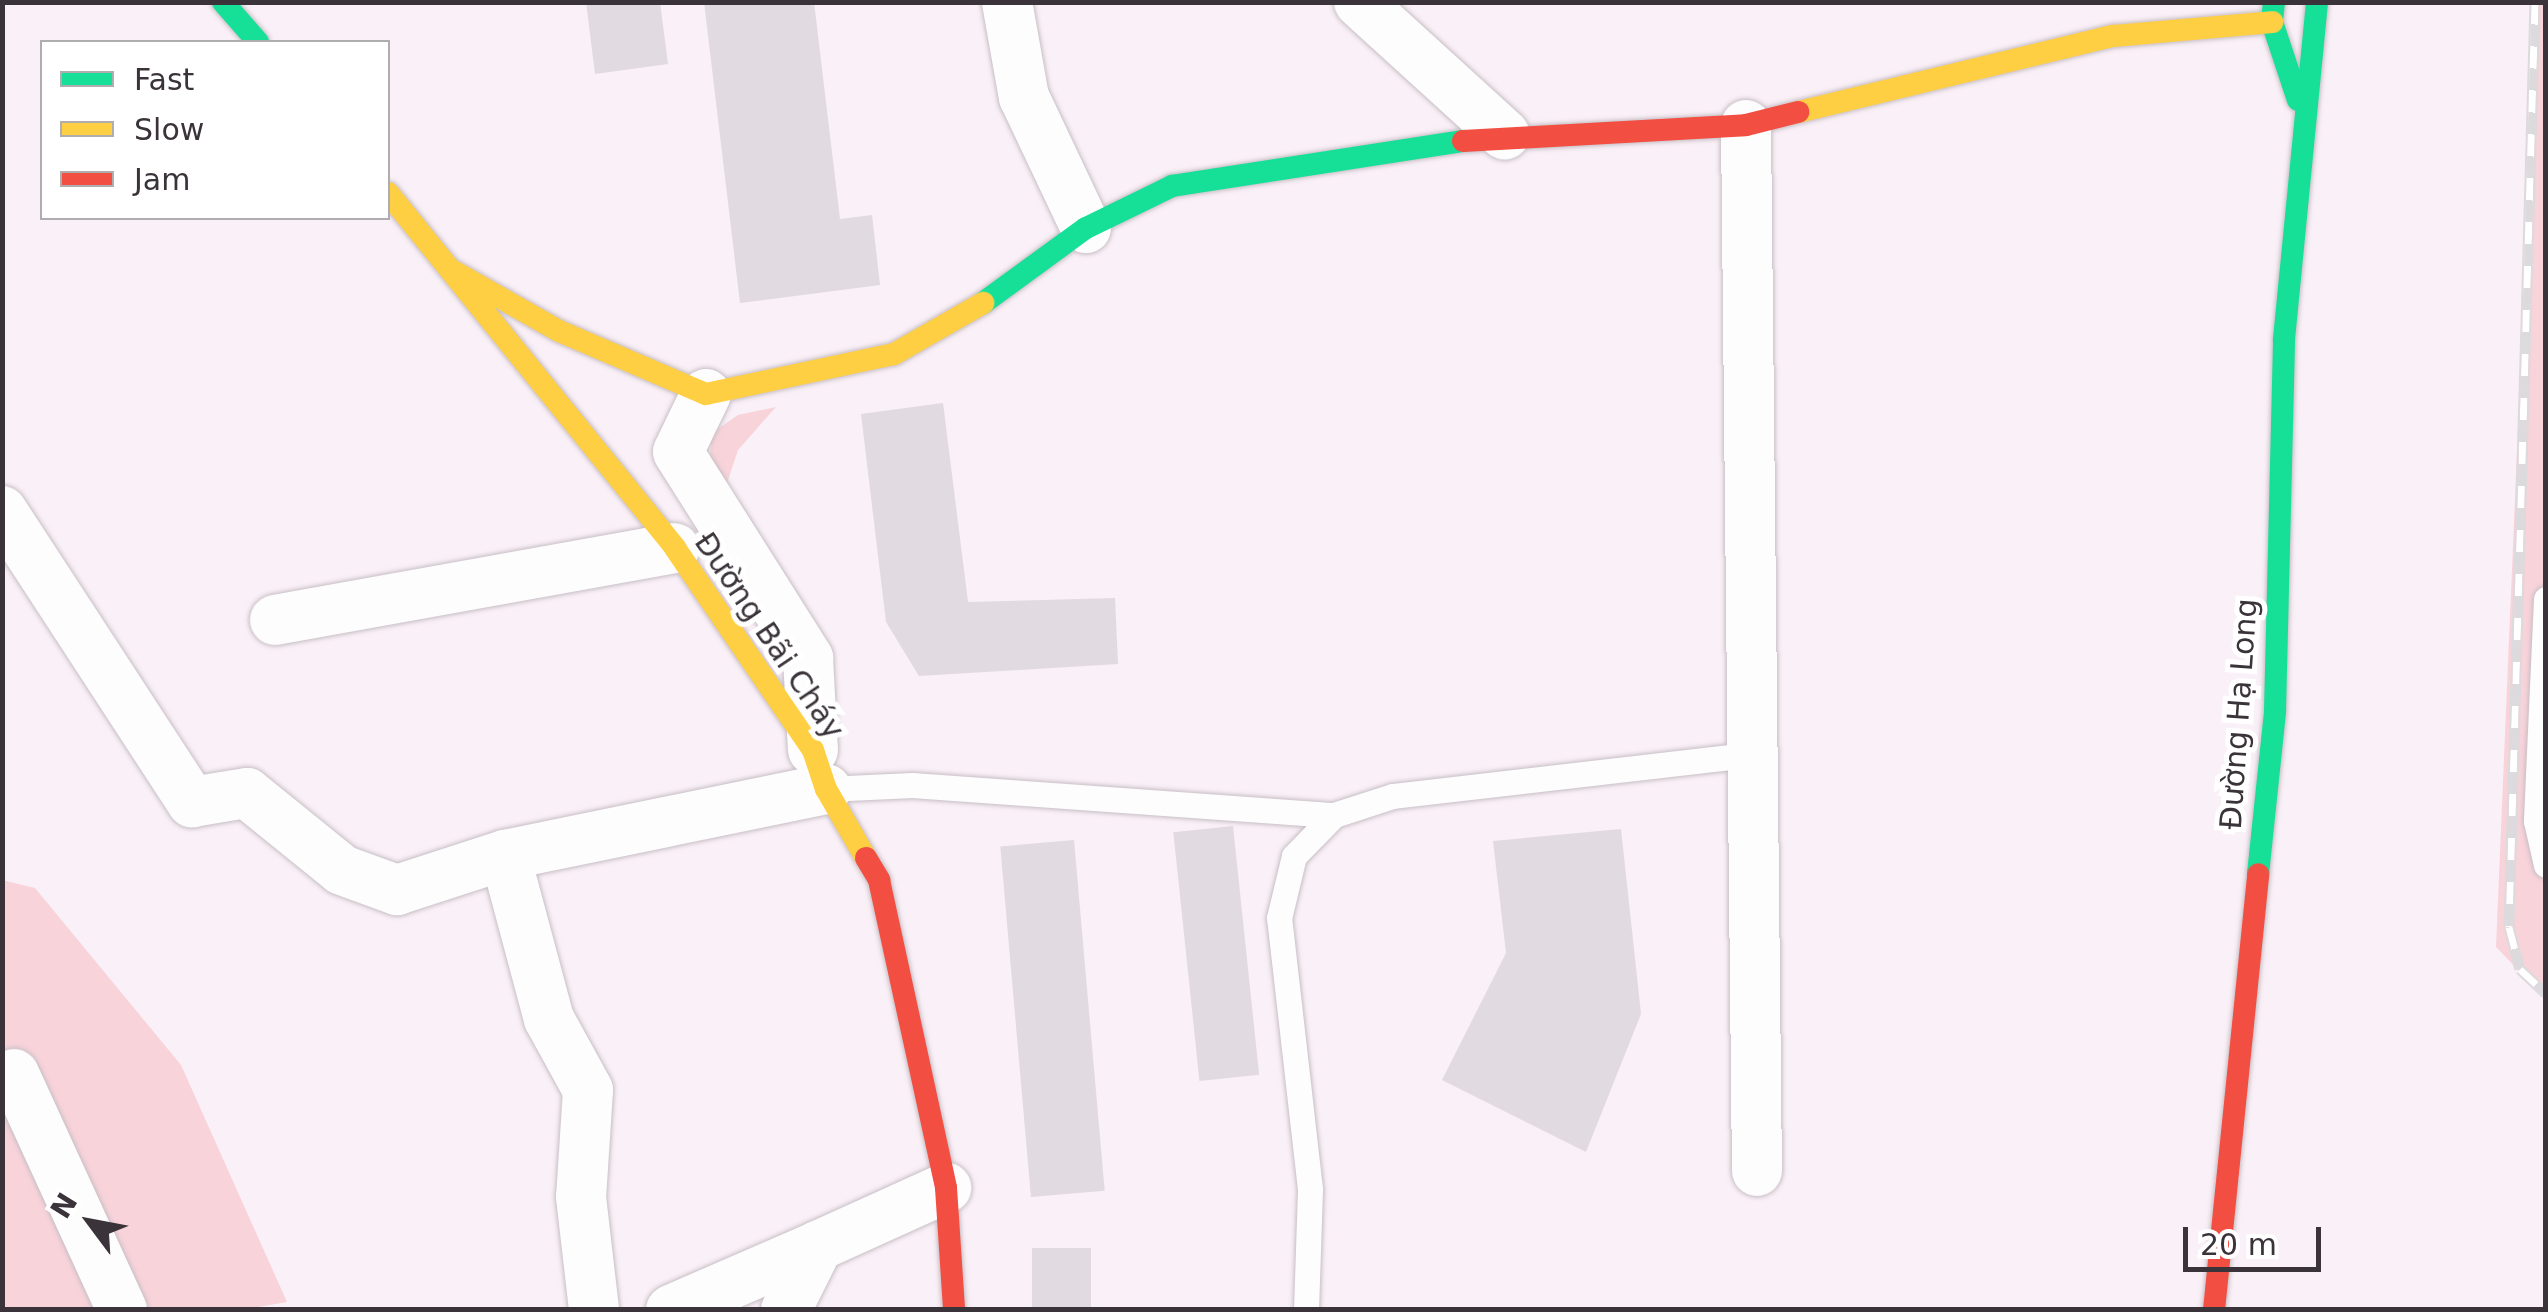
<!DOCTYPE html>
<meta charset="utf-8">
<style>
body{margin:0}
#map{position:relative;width:2548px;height:1312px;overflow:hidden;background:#faf0f7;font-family:"DejaVu Sans",sans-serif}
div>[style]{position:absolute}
.green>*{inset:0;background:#f8d3da}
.building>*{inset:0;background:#e1dae1;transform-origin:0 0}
.roads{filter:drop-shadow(0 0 2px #c7bfc5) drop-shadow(0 0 2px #c7bfc5)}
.lane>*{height:25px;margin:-12.5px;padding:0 12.5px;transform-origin:12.5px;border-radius:12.5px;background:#fefdfe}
.street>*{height:50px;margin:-25px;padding:0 25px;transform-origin:25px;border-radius:25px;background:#fefdfe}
.fast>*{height:22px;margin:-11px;padding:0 11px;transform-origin:11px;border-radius:11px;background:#16e098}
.slow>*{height:22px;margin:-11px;padding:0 11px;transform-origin:11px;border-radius:11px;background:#ffcf43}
.jam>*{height:22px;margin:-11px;padding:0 11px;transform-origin:11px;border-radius:11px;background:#f24e42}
.rail>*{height:11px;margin-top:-5.5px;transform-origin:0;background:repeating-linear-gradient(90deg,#fff 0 22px,#dcdadc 0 44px);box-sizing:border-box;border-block:2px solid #dcdadc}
span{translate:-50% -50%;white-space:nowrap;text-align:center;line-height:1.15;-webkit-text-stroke:10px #fff;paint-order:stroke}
.street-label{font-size:30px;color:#3a3339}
.frame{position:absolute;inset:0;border:5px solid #3a3339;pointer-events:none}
.legend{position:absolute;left:40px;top:40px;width:350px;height:180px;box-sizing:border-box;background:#fff;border:2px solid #b0adb0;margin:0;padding:12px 18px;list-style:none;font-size:30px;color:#3a3339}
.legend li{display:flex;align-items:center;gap:20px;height:50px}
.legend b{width:50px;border:2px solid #b0adb0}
.north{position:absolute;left:40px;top:1172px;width:100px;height:100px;-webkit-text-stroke:8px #fff;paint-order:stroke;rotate:302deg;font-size:28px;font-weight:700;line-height:40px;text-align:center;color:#3a3339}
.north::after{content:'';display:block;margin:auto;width:35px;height:45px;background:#3a3339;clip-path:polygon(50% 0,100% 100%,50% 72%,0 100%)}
.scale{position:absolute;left:2183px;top:1227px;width:138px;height:45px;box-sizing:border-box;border:5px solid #3a3339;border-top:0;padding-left:12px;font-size:30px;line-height:35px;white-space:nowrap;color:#3a3339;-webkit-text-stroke:8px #fff;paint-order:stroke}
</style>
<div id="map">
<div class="green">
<i style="clip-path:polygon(2536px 3px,2545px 3px,2545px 998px,2496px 947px)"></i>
<i style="clip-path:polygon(776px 407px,738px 450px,726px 486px,709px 466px,712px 433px,738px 415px)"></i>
<i style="clip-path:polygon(2px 880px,35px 888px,181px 1065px,287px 1302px,241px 1310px,3px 1309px)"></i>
</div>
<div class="building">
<i style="clip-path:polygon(586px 2px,660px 2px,668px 64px,595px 74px)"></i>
<i style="clip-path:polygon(704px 2px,814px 2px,840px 219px,872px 215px,880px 285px,740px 303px)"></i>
<i style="clip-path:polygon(943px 403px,968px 602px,1115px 598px,1118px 664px,919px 676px,886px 622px,861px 414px)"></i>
<i style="left:1233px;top:826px;width:250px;height:60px;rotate:84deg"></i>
<i style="clip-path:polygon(1621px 829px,1641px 1014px,1586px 1152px,1442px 1080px,1506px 953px,1493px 841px)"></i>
<i style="left:1074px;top:840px;width:352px;height:74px;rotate:85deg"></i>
<i style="left:1032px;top:1248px;width:59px;height:62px"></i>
</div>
<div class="roads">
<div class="lane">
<i style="left:2546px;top:599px;width:222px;rotate:92.6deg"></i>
<i style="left:2536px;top:821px;width:45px;rotate:77.2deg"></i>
<i style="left:826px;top:789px;width:86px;rotate:-2.7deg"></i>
<i style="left:912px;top:785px;width:423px;rotate:4.1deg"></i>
<i style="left:1306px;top:1310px;width:121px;rotate:-88.1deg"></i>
<i style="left:1310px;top:1189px;width:273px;rotate:-96.5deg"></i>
<i style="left:1279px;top:918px;width:64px;rotate:-76.4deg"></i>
<i style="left:1294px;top:856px;width:57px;rotate:-45.7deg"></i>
<i style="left:1334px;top:815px;width:62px;rotate:-17.9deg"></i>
<i style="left:1393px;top:796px;width:364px;rotate:-6.6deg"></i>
</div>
<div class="street">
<i style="left:1007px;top:2px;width:97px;rotate:79.9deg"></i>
<i style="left:1024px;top:97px;width:145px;rotate:64.7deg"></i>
<i style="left:1359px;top:2px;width:197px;rotate:42.3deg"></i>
<i style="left:1746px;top:125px;width:1046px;rotate:89.4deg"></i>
<i style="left:706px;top:394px;width:64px;rotate:115.8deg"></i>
<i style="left:678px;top:452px;width:244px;rotate:57.7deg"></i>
<i style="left:808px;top:658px;width:92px;rotate:86.9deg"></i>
<i style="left:2px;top:511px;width:348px;rotate:56.9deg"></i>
<i style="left:192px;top:802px;width:56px;rotate:-9.3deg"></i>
<i style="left:247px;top:793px;width:122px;rotate:39deg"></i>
<i style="left:342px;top:870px;width:59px;rotate:20deg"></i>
<i style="left:397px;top:890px;width:114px;rotate:-18deg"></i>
<i style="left:505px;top:855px;width:328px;rotate:-11.6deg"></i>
<i style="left:275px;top:620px;width:406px;rotate:-10.2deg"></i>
<i style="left:505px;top:855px;width:170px;rotate:75deg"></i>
<i style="left:549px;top:1019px;width:81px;rotate:61.2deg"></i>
<i style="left:588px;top:1090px;width:107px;rotate:93.7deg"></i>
<i style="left:581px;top:1197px;width:114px;rotate:83.4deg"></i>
<i style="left:14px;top:1074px;width:260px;rotate:65.4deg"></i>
<i style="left:671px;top:1310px;width:160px;rotate:-23.5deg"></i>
<i style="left:786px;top:1310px;width:72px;rotate:-63.4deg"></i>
<i style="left:818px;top:1246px;width:141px;rotate:-24.4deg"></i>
</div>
<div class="fast">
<i style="left:223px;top:2px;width:53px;rotate:48.8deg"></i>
<i style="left:2274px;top:2px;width:20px;rotate:96deg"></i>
<i style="left:2272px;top:22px;width:82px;rotate:71.6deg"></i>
<i style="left:983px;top:303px;width:127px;rotate:-36.1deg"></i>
<i style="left:1086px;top:228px;width:96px;rotate:-26deg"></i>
<i style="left:1172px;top:186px;width:294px;rotate:-8.8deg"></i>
<i style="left:2258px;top:874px;width:164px;rotate:-84deg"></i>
<i style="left:2275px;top:711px;width:372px;rotate:-88.6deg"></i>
<i style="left:2284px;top:339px;width:339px;rotate:-84.4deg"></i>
</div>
<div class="slow">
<i style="left:1798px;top:112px;width:324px;rotate:-13.6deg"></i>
<i style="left:2113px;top:36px;width:160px;rotate:-5deg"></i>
<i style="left:388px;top:193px;width:457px;rotate:51deg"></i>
<i style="left:675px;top:548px;width:245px;rotate:55.7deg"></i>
<i style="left:813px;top:750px;width:41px;rotate:71.6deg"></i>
<i style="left:826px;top:789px;width:80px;rotate:59.9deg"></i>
<i style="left:455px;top:272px;width:120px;rotate:29.6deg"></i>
<i style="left:559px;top:331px;width:160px;rotate:23.2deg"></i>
<i style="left:706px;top:394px;width:192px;rotate:-12deg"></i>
<i style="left:894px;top:354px;width:103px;rotate:-29.8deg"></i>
</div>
<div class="jam">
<i style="left:1463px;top:141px;width:283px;rotate:-3.2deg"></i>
<i style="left:1746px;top:125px;width:54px;rotate:-14deg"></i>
<i style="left:866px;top:858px;width:26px;rotate:59deg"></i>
<i style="left:879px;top:880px;width:315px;rotate:77.7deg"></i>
<i style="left:946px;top:1188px;width:122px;rotate:86.2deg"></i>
<i style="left:2214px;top:1310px;width:438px;rotate:-84.2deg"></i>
</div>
</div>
<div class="rail">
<i style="left:2535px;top:2px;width:925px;rotate:91.61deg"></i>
<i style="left:2509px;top:927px;width:43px;rotate:75.3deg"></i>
<i style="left:2520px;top:969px;width:35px;rotate:43deg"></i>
</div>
<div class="street-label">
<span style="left:769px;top:636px;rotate:56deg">Đường Bãi Cháy</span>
<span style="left:2239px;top:714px;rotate:-86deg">Đường Hạ Long</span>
</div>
<div class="frame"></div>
<ul class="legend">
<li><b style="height:12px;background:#16e098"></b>Fast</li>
<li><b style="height:12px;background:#ffcf43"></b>Slow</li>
<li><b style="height:12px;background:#f24e42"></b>Jam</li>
</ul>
<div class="north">N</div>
<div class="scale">20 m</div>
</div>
